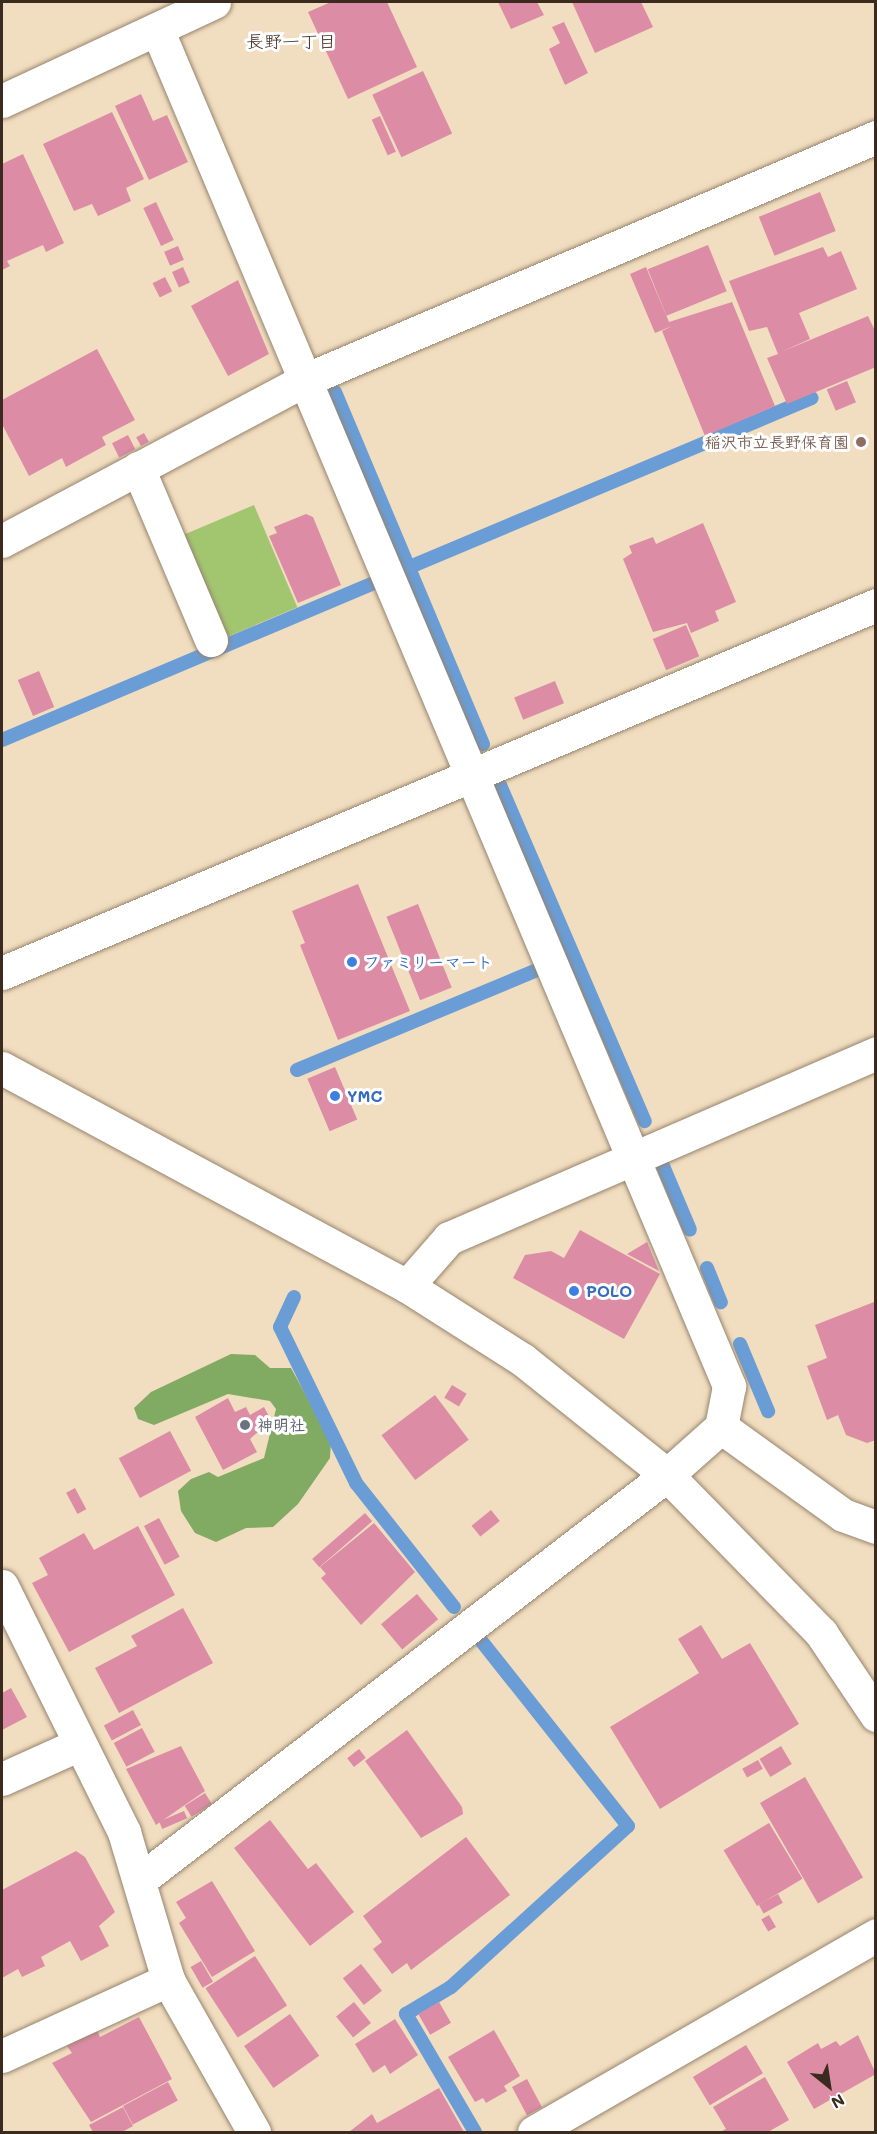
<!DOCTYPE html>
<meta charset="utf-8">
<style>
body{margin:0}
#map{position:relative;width:877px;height:2134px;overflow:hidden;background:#f1ddbf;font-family:Mali,"Klee One",sans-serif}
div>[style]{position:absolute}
.green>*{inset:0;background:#a2c670;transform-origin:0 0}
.forest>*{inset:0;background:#81ab62}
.stream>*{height:14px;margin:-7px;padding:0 7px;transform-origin:7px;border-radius:7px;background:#6a9dd5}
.building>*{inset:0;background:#dd8ca6;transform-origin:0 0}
.roads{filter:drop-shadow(0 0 2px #96846e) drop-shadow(0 0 2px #96846e)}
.minor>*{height:33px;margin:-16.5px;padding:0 16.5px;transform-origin:16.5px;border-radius:16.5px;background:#fff}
.dots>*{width:16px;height:16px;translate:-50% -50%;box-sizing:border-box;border:3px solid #fff;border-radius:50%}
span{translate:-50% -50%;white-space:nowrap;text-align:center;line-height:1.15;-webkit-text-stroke:6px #fff;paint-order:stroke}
.education-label{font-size:16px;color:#785e54;font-weight:700}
.right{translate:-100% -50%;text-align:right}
.shop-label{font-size:16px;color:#366cbe;font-weight:700}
.left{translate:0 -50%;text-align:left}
.worship-label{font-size:16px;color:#5b616d;font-weight:700}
.neighbourhood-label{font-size:18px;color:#3b2a1e}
.frame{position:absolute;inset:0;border:3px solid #3b2a1e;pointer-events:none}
.north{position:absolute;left:799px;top:2056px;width:60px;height:60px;-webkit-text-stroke:4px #fff;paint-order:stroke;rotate:150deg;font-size:16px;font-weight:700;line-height:24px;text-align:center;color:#3b2a1e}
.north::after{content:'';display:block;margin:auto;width:21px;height:27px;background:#3b2a1e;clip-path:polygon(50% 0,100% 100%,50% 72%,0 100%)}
</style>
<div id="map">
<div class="green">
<i style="left:254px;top:505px;width:111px;height:86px;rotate:67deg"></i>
</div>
<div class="forest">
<i style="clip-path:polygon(231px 1354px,255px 1355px,270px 1368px,291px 1368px,331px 1441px,330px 1458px,298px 1504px,273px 1527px,246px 1528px,216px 1542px,195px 1533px,181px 1511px,178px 1491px,191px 1479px,209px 1472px,218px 1477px,264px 1458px,276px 1409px,270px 1401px,228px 1394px,154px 1425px,138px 1419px,134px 1408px,151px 1392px)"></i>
</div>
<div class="stream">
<i style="left:335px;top:392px;width:382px;rotate:67.2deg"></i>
<i style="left:405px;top:569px;width:441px;rotate:-22.8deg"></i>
<i style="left:2px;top:740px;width:403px;rotate:-22.9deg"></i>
<i style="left:500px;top:785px;width:366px;rotate:66.7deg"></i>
<i style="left:297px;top:1070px;width:260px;rotate:-22.6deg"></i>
<i style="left:663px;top:1166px;width:69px;rotate:67.1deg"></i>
<i style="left:707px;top:1268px;width:37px;rotate:68deg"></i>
<i style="left:294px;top:1297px;width:33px;rotate:115deg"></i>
<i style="left:280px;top:1327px;width:174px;rotate:64deg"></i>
<i style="left:356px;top:1483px;width:158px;rotate:51.7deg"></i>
<i style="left:740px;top:1344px;width:73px;rotate:67.3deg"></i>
<i style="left:475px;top:2132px;width:137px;rotate:-120.3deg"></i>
<i style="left:406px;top:2014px;width:52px;rotate:-31deg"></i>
<i style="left:451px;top:1987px;width:239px;rotate:-42.3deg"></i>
<i style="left:628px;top:1826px;width:235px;rotate:-128.4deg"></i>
</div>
<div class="building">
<i style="clip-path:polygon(331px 2px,387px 2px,417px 67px,348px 99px,308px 12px)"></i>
<i style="clip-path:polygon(498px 2px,537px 2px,544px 15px,511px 29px)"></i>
<i style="clip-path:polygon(572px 2px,641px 2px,653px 27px,595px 53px)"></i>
<i style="clip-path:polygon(564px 22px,588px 73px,565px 85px,549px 49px,560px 43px,552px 27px)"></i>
<i style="left:423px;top:71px;width:69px;height:56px;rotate:65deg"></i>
<i style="clip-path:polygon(141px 94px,153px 121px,167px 115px,188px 162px,149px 180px,115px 106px)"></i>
<i style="clip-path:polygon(112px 112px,144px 179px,126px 188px,131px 201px,98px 216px,92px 204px,74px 211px,43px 144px)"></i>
<i style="left:380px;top:116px;width:39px;height:9px;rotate:66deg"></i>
<i style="clip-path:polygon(23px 154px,64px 243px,46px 252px,43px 245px,7px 261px,10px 266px,2px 270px,2px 164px)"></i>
<i style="left:820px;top:192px;width:42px;height:66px;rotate:68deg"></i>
<i style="left:156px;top:202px;width:42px;height:14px;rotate:65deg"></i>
<i style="left:708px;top:245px;width:50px;height:65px;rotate:68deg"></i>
<i style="left:178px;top:246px;width:15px;height:15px;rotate:67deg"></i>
<i style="clip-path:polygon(823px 247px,828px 257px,841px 251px,857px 289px,799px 313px,810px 339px,781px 352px,868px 316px,876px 333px,876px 367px,787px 404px,767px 358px,778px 354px,767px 327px,749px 331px,729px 281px)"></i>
<i style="left:183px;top:267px;width:17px;height:12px;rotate:66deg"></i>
<i style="clip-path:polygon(646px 267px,669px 322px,732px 302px,775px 406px,705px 436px,662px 331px,672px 326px,655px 333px,630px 274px)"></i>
<i style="left:165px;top:277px;width:16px;height:14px;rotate:63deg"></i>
<i style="clip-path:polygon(238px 280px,269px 354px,228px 376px,191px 306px)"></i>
<i style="clip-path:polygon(97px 349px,135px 420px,102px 437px,106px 445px,66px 467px,62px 458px,29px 476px,2px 424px,2px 400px)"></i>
<i style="left:847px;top:381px;width:23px;height:22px;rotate:67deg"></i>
<i style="left:144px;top:433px;width:10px;height:9px;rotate:61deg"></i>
<i style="left:128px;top:435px;width:16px;height:18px;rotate:63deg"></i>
<i style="clip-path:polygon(306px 514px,313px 517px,341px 585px,298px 603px,269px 536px,277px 533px,274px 527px)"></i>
<i style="clip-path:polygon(703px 523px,736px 602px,715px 611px,719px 621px,691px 633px,687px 623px,653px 632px,623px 559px,632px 553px,629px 546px,653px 537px,656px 544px)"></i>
<i style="left:686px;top:625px;width:34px;height:36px;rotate:67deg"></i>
<i style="left:39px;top:671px;width:39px;height:23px;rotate:67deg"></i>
<i style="left:555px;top:681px;width:24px;height:44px;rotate:68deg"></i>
<i style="clip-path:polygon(358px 884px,410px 1011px,338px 1040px,300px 945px,305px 943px,292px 911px)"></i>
<i style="left:418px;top:904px;width:90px;height:34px;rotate:68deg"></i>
<i style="left:335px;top:1067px;width:57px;height:30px;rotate:67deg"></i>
<i style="clip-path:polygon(580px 1230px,660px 1274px,624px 1339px,513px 1278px,525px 1255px,551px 1251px,564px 1258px)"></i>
<i style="clip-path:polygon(647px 1242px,659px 1271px,627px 1254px)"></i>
<i style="clip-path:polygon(874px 1302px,876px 1440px,867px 1443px,846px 1435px,838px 1415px,827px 1420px,807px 1366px,827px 1358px,815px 1325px)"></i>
<i style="left:452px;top:1385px;width:17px;height:15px;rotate:31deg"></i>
<i style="left:435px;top:1395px;width:56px;height:67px;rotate:53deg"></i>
<i style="clip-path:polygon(228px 1398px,235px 1412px,246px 1407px,250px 1415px,264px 1407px,271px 1420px,250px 1439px,257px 1452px,223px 1470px,195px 1417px)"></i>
<i style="left:170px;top:1431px;width:45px;height:58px;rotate:62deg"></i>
<i style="left:75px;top:1488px;width:24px;height:10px;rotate:62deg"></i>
<i style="left:491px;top:1510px;width:14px;height:25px;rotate:51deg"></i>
<i style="left:365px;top:1513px;width:11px;height:70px;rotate:49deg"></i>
<i style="left:159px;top:1518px;width:44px;height:17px;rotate:62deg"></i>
<i style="clip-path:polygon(374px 1523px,415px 1572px,361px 1625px,321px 1578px,326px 1574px,320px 1567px)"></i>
<i style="clip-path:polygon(138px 1526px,175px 1595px,69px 1652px,32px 1583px,48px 1575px,39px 1558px,84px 1533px,94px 1550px)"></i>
<i style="left:417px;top:1594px;width:33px;height:47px;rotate:50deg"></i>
<i style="clip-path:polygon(183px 1608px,213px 1663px,119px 1713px,95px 1668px,137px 1646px,131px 1636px)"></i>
<i style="clip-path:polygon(701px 1625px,722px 1659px,750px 1643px,799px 1724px,660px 1809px,610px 1727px,699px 1673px,678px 1639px)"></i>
<i style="clip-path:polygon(11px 1688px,27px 1717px,2px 1730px,2px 1693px)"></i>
<i style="left:133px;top:1710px;width:17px;height:33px;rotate:62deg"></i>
<i style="left:142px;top:1728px;width:27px;height:32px;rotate:62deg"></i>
<i style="clip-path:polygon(407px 1730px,462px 1807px,463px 1814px,421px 1838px,365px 1761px)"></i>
<i style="clip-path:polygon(181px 1746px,205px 1791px,156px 1825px,126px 1769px)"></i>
<i style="left:781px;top:1746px;width:21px;height:25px;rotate:59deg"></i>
<i style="left:359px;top:1749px;width:11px;height:15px;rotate:52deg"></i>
<i style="left:758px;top:1760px;width:10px;height:18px;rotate:61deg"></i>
<i style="left:805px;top:1777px;width:116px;height:52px;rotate:60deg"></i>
<i style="left:205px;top:1793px;width:13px;height:24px;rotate:58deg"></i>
<i style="left:184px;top:1811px;width:8px;height:27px;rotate:67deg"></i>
<i style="clip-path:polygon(270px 1820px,308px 1869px,316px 1863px,354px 1912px,310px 1946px,234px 1848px)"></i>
<i style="left:769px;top:1823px;width:65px;height:53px;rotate:59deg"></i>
<i style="clip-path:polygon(466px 1837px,510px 1895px,411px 1970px,407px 1963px,392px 1974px,373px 1949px,382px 1942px,363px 1916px)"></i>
<i style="clip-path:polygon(76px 1851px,85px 1857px,115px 1912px,99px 1926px,109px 1946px,81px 1961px,70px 1941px,41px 1957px,45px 1966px,22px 1977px,18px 1969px,2px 1978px,2px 1890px)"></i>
<i style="clip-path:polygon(212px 1881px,255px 1951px,212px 1977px,179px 1923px,186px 1918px,176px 1902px)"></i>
<i style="left:778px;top:1894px;width:10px;height:22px;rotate:61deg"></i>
<i style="left:769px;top:1915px;width:14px;height:9px;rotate:60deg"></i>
<i style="left:255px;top:1956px;width:59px;height:59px;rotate:57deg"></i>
<i style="left:201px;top:1961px;width:24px;height:12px;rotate:60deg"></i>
<i style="left:361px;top:1964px;width:34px;height:23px;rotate:52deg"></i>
<i style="left:354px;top:2002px;width:27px;height:23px;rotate:51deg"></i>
<i style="left:439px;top:2002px;width:24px;height:24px;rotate:60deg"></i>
<i style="left:290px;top:2014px;width:51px;height:56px;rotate:55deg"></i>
<i style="clip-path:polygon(139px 2017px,172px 2079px,91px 2122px,52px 2063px,72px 2053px,67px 2046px,97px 2030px,100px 2037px)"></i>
<i style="clip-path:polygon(395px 2019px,418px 2055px,390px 2074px,385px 2065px,373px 2073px,355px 2044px)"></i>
<i style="clip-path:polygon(494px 2030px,520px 2076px,504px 2086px,507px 2091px,486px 2103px,483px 2098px,475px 2102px,448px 2057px)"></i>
<i style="clip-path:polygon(858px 2035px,876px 2074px,814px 2109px,787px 2062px,818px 2043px,821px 2049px,836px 2041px,840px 2046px)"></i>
<i style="left:746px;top:2045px;width:33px;height:62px;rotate:59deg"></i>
<i style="clip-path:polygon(765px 2077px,789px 2120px,768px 2132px,720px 2132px,726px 2129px,713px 2107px)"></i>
<i style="left:527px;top:2079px;width:32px;height:17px;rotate:62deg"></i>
<i style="left:168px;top:2082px;width:21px;height:51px;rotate:62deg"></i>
<i style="clip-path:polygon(439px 2088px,464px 2132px,349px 2132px,372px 2114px,377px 2123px)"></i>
<i style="clip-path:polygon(123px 2107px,133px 2126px,122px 2132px,93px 2132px,89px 2125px)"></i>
</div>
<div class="roads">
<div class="minor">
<i style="left:157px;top:29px;width:1473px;rotate:67.14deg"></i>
<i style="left:729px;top:1386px;width:42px;rotate:101deg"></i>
<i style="left:2px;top:101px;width:234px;rotate:-25deg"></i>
<i style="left:138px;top:468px;width:187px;rotate:67deg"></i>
<i style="left:2px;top:541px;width:343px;rotate:-28deg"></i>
<i style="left:305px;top:380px;width:621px;rotate:-23.05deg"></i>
<i style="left:2px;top:973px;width:948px;rotate:-22.83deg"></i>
<i style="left:2px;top:1068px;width:460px;rotate:28.3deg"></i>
<i style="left:407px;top:1286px;width:138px;rotate:32.5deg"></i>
<i style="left:523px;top:1360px;width:184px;rotate:38.6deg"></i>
<i style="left:667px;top:1475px;width:221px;rotate:45.7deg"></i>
<i style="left:821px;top:1633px;width:99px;rotate:56.1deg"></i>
<i style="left:407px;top:1286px;width:64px;rotate:-48.8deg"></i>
<i style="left:449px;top:1238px;width:465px;rotate:-23.4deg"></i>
<i style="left:2px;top:1586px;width:275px;rotate:63.6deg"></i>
<i style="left:124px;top:1832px;width:154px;rotate:73.4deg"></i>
<i style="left:168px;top:1980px;width:175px;rotate:60.5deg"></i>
<i style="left:2px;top:1779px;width:85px;rotate:-24.2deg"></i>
<i style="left:140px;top:1880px;width:665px;rotate:-37.54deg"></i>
<i style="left:667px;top:1475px;width:72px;rotate:-41.6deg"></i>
<i style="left:721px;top:1427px;width:150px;rotate:35.8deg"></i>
<i style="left:843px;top:1515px;width:35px;rotate:20deg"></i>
<i style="left:2px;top:2056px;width:183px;rotate:-24.6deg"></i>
<i style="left:534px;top:2132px;width:395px;rotate:-29.9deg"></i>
</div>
</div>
<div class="dots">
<i style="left:861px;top:442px;background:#8d6e63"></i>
<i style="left:352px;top:962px;background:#3f7fe0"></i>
<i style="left:335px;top:1096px;background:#3f7fe0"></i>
<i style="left:574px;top:1291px;background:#3f7fe0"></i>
<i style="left:245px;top:1425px;background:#6b7280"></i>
</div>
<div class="education-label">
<span class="right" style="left:849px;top:442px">稲沢市立長野保育園</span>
</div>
<div class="shop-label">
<span class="left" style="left:364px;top:962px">ファミリーマート</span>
<span class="left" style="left:347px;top:1096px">YMC</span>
<span class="left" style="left:586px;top:1291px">POLO</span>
</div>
<div class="worship-label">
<span class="left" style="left:257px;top:1425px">神明社</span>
</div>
<div class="neighbourhood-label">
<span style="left:291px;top:41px">長野一丁目</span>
</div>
<div class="frame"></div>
<div class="north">N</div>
</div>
